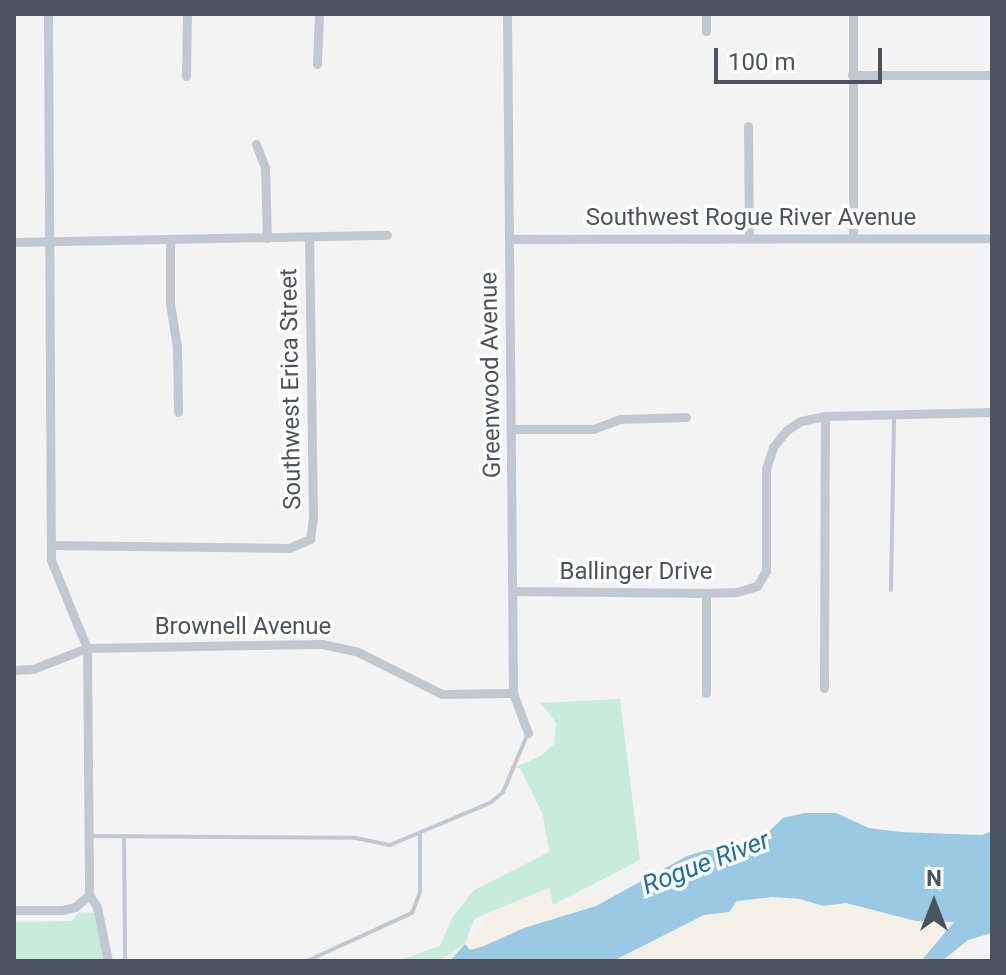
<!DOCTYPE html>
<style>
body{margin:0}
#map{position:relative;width:1006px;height:975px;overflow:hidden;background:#f4f3f3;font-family:Roboto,sans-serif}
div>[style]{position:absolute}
.green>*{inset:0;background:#c8ecdb}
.sand>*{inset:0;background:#f3f1e6}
.water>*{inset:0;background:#9ac9e3}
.lane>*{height:4px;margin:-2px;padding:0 2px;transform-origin:2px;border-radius:2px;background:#c2c8cf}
.street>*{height:9px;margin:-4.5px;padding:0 4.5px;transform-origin:4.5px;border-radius:4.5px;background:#c2c8cf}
span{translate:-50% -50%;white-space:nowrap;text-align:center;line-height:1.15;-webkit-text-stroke:7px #fff;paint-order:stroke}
.street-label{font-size:24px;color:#4c535e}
.water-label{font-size:26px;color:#1e71a0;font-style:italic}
.frame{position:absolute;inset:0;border:16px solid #4c535e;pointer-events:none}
.north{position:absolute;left:894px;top:863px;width:80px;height:80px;-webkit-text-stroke:6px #fff;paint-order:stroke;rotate:0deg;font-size:22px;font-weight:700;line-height:32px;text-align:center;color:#4c535e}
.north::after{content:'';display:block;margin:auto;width:28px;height:36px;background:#4c535e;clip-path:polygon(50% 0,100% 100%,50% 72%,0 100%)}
.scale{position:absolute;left:714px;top:48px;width:168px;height:36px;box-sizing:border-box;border:4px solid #4c535e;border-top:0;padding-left:10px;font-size:24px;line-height:28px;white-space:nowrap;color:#4c535e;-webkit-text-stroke:6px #fff;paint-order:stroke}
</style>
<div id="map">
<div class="green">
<i style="clip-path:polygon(620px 699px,640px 860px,553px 905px,549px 888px,474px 919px,465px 944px,439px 961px,397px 961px,440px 946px,452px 918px,474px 890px,549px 852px,543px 815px,520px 768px,514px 768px,542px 755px,554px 744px,556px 723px,541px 703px)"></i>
<i style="clip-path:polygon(79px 912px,95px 913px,104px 961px,14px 961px,14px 922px,72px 921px)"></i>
</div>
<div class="sand">
<i style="clip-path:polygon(549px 888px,553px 905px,622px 892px,494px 961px,439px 961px,465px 944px,495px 910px)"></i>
<i style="clip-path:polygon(772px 897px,867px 908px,955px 922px,921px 961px,613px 961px,704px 915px,729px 912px,737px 901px)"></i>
</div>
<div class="water">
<i style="clip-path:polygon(804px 813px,836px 813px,869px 828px,901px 832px,982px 835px,992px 831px,992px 933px,968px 940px,942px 961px,921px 961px,954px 922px,916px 921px,846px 903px,823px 906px,800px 899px,772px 897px,737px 901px,729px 912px,704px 915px,613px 961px,450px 961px,465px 944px,470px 950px,484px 946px,524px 928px,596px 906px,687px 856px,707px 850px,750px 850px,783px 818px)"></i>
</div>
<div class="lane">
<i style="left:891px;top:590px;width:174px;rotate:-89deg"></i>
<i style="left:90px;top:836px;width:266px;rotate:0.4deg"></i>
<i style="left:356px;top:838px;width:35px;rotate:12deg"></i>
<i style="left:390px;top:845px;width:108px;rotate:-22.8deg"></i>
<i style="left:490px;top:803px;width:17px;rotate:-40deg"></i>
<i style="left:503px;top:792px;width:64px;rotate:-67deg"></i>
<i style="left:124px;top:836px;width:125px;rotate:89.5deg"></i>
<i style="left:307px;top:961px;width:115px;rotate:-24.6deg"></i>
<i style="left:412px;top:913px;width:22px;rotate:-69deg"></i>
<i style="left:420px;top:892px;width:58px;rotate:-90deg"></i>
</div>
<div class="street">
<i style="left:48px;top:14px;width:546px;rotate:89.69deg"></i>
<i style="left:51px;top:560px;width:95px;rotate:67.8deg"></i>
<i style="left:87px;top:648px;width:247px;rotate:89.5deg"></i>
<i style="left:89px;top:895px;width:14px;rotate:56deg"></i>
<i style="left:97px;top:907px;width:55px;rotate:78.5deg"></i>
<i style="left:507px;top:14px;width:679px;rotate:89.49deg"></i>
<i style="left:513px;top:693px;width:43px;rotate:69.4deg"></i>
<i style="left:706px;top:31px;width:17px;rotate:-90deg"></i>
<i style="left:317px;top:64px;width:50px;rotate:-87.7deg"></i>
<i style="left:852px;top:75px;width:140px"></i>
<i style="left:186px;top:76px;width:62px;rotate:-89.1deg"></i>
<i style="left:748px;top:126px;width:112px;rotate:89.5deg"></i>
<i style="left:256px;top:144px;width:25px;rotate:69deg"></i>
<i style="left:265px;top:167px;width:71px;rotate:88.4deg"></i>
<i style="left:853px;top:238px;width:224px;rotate:-90deg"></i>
<i style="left:170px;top:239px;width:64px;rotate:90deg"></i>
<i style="left:170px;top:303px;width:45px;rotate:81deg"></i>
<i style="left:177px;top:347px;width:65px;rotate:89.1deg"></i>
<i style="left:509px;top:239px;width:483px;rotate:-0.1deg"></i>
<i style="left:14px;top:242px;width:373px;rotate:-1.1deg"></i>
<i style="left:511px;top:429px;width:82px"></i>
<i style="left:593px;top:429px;width:29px;rotate:-20deg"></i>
<i style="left:620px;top:419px;width:66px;rotate:-1.7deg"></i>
<i style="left:51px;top:545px;width:238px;rotate:0.7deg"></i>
<i style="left:289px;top:548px;width:23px;rotate:-23deg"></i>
<i style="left:310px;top:539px;width:21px;rotate:-82deg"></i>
<i style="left:313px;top:518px;width:281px;rotate:-90.8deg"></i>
<i style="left:513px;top:591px;width:193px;rotate:0.6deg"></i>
<i style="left:706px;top:593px;width:31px;rotate:-2deg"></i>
<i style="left:737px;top:592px;width:21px;rotate:-17deg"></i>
<i style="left:757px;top:586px;width:17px;rotate:-59deg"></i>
<i style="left:766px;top:571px;width:102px;rotate:-90deg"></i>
<i style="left:766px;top:469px;width:23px;rotate:-72deg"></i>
<i style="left:773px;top:447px;width:22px;rotate:-51deg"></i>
<i style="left:787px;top:430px;width:17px;rotate:-33deg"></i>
<i style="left:801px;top:421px;width:25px;rotate:-12deg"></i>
<i style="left:825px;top:416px;width:167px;rotate:-1.4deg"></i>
<i style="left:14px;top:670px;width:19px;rotate:-3deg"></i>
<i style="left:33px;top:669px;width:58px;rotate:-21.3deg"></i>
<i style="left:87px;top:648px;width:235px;rotate:-1deg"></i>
<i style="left:322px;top:644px;width:35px;rotate:12deg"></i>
<i style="left:356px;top:651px;width:96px;rotate:26.6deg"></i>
<i style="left:442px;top:694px;width:71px;rotate:-0.8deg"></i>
<i style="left:824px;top:688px;width:272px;rotate:-89.8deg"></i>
<i style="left:706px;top:693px;width:100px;rotate:-90deg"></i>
<i style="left:14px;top:910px;width:48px"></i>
<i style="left:62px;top:910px;width:13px;rotate:-13deg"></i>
<i style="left:75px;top:907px;width:18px;rotate:-41deg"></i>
</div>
<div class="street-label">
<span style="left:751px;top:218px">Southwest Rogue River Avenue</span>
<span style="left:491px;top:375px;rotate:-91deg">Greenwood Avenue</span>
<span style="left:291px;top:389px;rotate:-91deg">Southwest Erica Street</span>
<span style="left:636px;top:572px">Ballinger Drive</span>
<span style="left:243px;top:627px">Brownell Avenue</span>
</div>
<div class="water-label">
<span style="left:706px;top:863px;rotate:-21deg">Rogue River</span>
</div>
<div class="frame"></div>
<div class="north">N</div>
<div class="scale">100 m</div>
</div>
